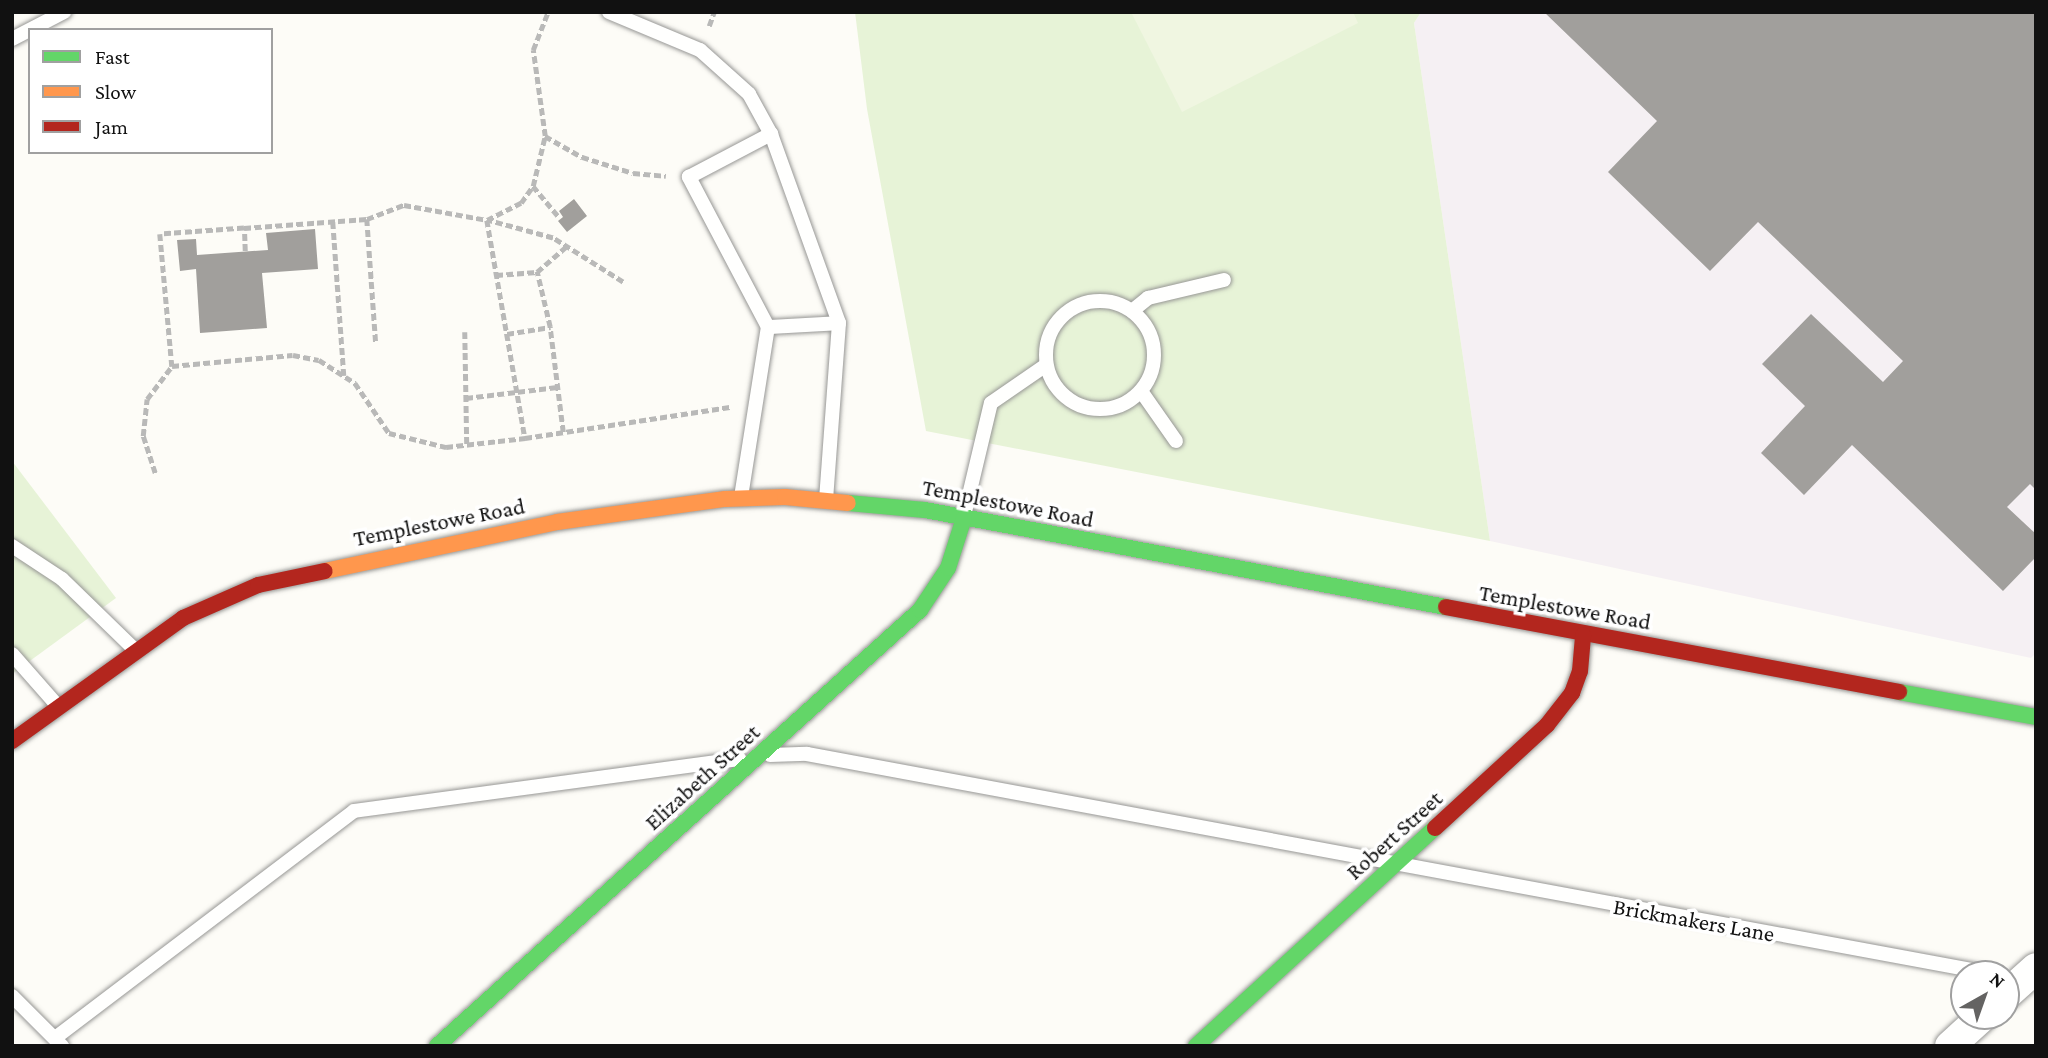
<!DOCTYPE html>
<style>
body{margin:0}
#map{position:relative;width:2048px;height:1058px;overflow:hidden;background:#fdfcf7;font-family:"Crimson Pro",serif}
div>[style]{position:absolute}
.industrial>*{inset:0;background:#f5f0f3}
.green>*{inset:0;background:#e7f3d7}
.pitch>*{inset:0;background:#f0f6e1}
.building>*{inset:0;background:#a19f9c}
.path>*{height:4.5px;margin-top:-2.25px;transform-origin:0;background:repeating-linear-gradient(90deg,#b9b9b8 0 7px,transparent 0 10.5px)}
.roads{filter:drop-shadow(0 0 2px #979795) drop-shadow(0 0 2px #979795)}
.lane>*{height:14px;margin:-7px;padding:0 7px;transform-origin:7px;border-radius:7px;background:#fffffe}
.lane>.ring{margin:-7px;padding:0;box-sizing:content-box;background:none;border:14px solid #fffffe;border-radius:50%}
.street>*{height:30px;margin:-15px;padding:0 15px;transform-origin:15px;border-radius:15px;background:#fffffe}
.fast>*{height:16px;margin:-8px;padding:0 8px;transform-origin:8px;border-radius:8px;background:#63d668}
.slow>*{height:16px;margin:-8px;padding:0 8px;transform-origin:8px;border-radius:8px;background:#ff974d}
.jam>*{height:16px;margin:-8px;padding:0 8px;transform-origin:8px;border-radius:8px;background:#b3261e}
span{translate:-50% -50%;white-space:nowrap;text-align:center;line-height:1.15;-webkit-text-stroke:7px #fff;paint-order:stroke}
.street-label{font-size:23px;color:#111}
.frame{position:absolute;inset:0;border:14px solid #111;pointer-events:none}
.legend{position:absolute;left:28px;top:28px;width:245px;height:126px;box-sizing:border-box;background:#fff;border:2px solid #a0a0a0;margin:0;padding:9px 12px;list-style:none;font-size:21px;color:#111}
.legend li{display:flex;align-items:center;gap:14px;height:35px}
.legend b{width:35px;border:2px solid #a0a0a0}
.north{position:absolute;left:1950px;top:960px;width:70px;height:70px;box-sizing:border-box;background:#fff;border:2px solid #a0a0a0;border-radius:50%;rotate:40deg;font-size:19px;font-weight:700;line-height:28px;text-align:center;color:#111}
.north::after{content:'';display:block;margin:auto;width:24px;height:32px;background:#646362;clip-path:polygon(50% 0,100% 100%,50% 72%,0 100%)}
</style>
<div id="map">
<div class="industrial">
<i style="clip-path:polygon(1421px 12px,2036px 12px,2036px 653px,2031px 658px,1490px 541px,1414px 23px)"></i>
</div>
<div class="green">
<i style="clip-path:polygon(855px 12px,1421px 12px,1414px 23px,1490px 541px,926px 431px,867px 109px)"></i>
<i style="clip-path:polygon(12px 461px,116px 598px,12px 674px)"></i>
</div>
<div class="pitch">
<i style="clip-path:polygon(1131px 12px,1353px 12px,1358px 23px,1182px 112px)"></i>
</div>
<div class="building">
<i style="clip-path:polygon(1544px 12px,2036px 12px,2036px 490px,2030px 484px,2007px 507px,2036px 534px,2036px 557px,2003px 591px,1852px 445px,1804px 495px,1761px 453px,1805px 406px,1762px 364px,1811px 314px,1883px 382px,1903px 361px,1758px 222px,1710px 271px,1608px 172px,1657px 121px)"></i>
<i style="clip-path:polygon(574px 199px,587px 216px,567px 232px,558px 221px,563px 217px,559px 211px)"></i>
<i style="clip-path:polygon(315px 229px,318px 269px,262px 273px,267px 328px,200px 333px,196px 269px,180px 271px,177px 240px,196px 239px,197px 255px,268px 250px,266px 233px)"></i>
</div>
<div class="path">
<i style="left:709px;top:26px;width:15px;rotate:-70deg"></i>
<i style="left:545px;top:136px;width:43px;rotate:29.6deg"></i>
<i style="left:582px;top:157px;width:53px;rotate:17.4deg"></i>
<i style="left:633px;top:173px;width:33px;rotate:5deg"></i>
<i style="left:533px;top:186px;width:39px;rotate:50deg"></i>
<i style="left:367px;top:219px;width:125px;rotate:85.9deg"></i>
<i style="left:333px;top:222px;width:154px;rotate:85.9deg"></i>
<i style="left:244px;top:228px;width:84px;rotate:175.9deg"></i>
<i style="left:160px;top:234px;width:133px;rotate:84.8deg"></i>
<i style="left:172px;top:366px;width:121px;rotate:-5.2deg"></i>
<i style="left:293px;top:355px;width:26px;rotate:11deg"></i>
<i style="left:319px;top:360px;width:43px;rotate:32.6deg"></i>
<i style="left:355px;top:383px;width:60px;rotate:55.8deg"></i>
<i style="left:389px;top:433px;width:59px;rotate:13.8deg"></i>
<i style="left:446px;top:447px;width:80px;rotate:-6.5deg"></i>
<i style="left:245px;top:251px;width:23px;rotate:-92deg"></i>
<i style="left:244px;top:228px;width:123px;rotate:-4.2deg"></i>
<i style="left:367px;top:219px;width:40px;rotate:-21deg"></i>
<i style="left:404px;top:205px;width:84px;rotate:10.2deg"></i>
<i style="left:487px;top:220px;width:38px;rotate:-27deg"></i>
<i style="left:521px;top:203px;width:21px;rotate:-55deg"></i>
<i style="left:533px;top:186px;width:51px;rotate:-76.5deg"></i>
<i style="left:545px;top:136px;width:87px;rotate:-97.9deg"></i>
<i style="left:533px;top:50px;width:41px;rotate:-68.5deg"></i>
<i style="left:496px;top:275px;width:41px;rotate:-4.2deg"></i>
<i style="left:623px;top:282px;width:83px;rotate:-147.8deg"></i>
<i style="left:553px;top:238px;width:68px;rotate:-164.7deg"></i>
<i style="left:487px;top:220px;width:221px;rotate:80.1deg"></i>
<i style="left:525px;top:438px;width:207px;rotate:-8.6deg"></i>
<i style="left:465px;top:332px;width:113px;rotate:89deg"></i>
<i style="left:507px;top:334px;width:44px;rotate:-9.2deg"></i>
<i style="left:466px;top:398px;width:92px;rotate:-6.9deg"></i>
<i style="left:563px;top:432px;width:106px;rotate:-97.1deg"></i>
<i style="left:550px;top:327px;width:57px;rotate:-103.3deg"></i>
<i style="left:537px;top:272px;width:40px;rotate:-41deg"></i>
<i style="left:155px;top:473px;width:39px;rotate:-108deg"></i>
<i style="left:143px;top:436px;width:37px;rotate:-84deg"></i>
<i style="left:147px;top:399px;width:41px;rotate:-52.9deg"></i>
</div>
<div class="roads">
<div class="lane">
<i style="left:609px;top:12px;width:99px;rotate:22.7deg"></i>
<i style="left:700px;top:50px;width:66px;rotate:41.9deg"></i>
<i style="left:749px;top:94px;width:46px;rotate:61.2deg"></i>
<i style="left:12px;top:39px;width:59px;rotate:-27.4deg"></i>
<i class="ring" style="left:1046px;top:301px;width:94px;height:94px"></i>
<i style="left:1132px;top:311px;width:21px;rotate:-39deg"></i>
<i style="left:1148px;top:298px;width:78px;rotate:-13.3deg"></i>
<i style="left:768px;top:327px;width:71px;rotate:-3.2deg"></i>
<i style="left:1141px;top:391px;width:61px;rotate:55deg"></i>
<i style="left:741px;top:497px;width:172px;rotate:-81deg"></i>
<i style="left:768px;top:327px;width:170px;rotate:-117.8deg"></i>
<i style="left:689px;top:177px;width:93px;rotate:-27.7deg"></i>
<i style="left:771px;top:134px;width:201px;rotate:70.2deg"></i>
<i style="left:839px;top:323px;width:175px;rotate:94.2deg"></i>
<i style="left:964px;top:516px;width:116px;rotate:-76.6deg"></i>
<i style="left:991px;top:403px;width:67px;rotate:-34.6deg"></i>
<i style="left:12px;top:546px;width:60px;rotate:33.4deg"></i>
<i style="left:62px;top:579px;width:103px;rotate:44.2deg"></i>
<i style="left:12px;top:654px;width:68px;rotate:48.6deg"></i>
<i style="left:770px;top:755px;width:37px;rotate:-2deg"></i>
<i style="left:807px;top:754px;width:1206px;rotate:10.51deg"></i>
<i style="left:12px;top:996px;width:71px;rotate:45deg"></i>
<i style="left:55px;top:1038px;width:375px;rotate:-37.2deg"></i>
<i style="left:354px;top:811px;width:389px;rotate:-7.7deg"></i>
</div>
<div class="street">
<i style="left:2006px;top:995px;width:40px;rotate:-42deg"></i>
<i style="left:1950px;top:1046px;width:45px;rotate:-42.3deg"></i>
</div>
<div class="fast">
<i style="left:848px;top:503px;width:77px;rotate:5.2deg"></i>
<i style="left:925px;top:510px;width:530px;rotate:10.55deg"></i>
<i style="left:1899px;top:692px;width:139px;rotate:10.3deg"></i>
<i style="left:437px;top:1046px;width:651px;rotate:-42.07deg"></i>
<i style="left:920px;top:610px;width:50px;rotate:-56.3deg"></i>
<i style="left:948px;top:568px;width:52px;rotate:-72.3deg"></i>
<i style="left:1196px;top:1046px;width:323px;rotate:-42.4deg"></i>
</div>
<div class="slow">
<i style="left:325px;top:571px;width:237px;rotate:-11.9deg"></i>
<i style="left:557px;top:522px;width:170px;rotate:-7.8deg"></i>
<i style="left:725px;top:499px;width:60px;rotate:-1.9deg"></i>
<i style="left:785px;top:497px;width:63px;rotate:5.4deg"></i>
</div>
<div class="jam">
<i style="left:1446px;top:607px;width:461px;rotate:10.6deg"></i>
<i style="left:12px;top:741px;width:211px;rotate:-35.7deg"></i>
<i style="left:183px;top:618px;width:82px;rotate:-23.7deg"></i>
<i style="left:258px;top:585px;width:68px;rotate:-11.8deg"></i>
<i style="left:1435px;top:828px;width:152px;rotate:-42.6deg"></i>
<i style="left:1547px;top:725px;width:41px;rotate:-52deg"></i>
<i style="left:1572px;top:693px;width:23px;rotate:-70deg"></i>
<i style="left:1580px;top:671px;width:36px;rotate:-85deg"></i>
</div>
</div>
<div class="street-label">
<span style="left:1008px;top:503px;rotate:11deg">Templestowe Road</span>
<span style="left:439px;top:522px;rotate:-11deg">Templestowe Road</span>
<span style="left:1565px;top:607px;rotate:10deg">Templestowe Road</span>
<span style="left:702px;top:777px;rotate:-42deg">Elizabeth Street</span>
<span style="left:1394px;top:835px;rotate:-42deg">Robert Street</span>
<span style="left:1694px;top:920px;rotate:10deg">Brickmakers Lane</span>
</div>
<div class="frame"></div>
<ul class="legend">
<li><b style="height:9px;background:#63d668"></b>Fast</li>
<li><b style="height:9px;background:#ff974d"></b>Slow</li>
<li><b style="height:9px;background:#b3261e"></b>Jam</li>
</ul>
<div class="north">N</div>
</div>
